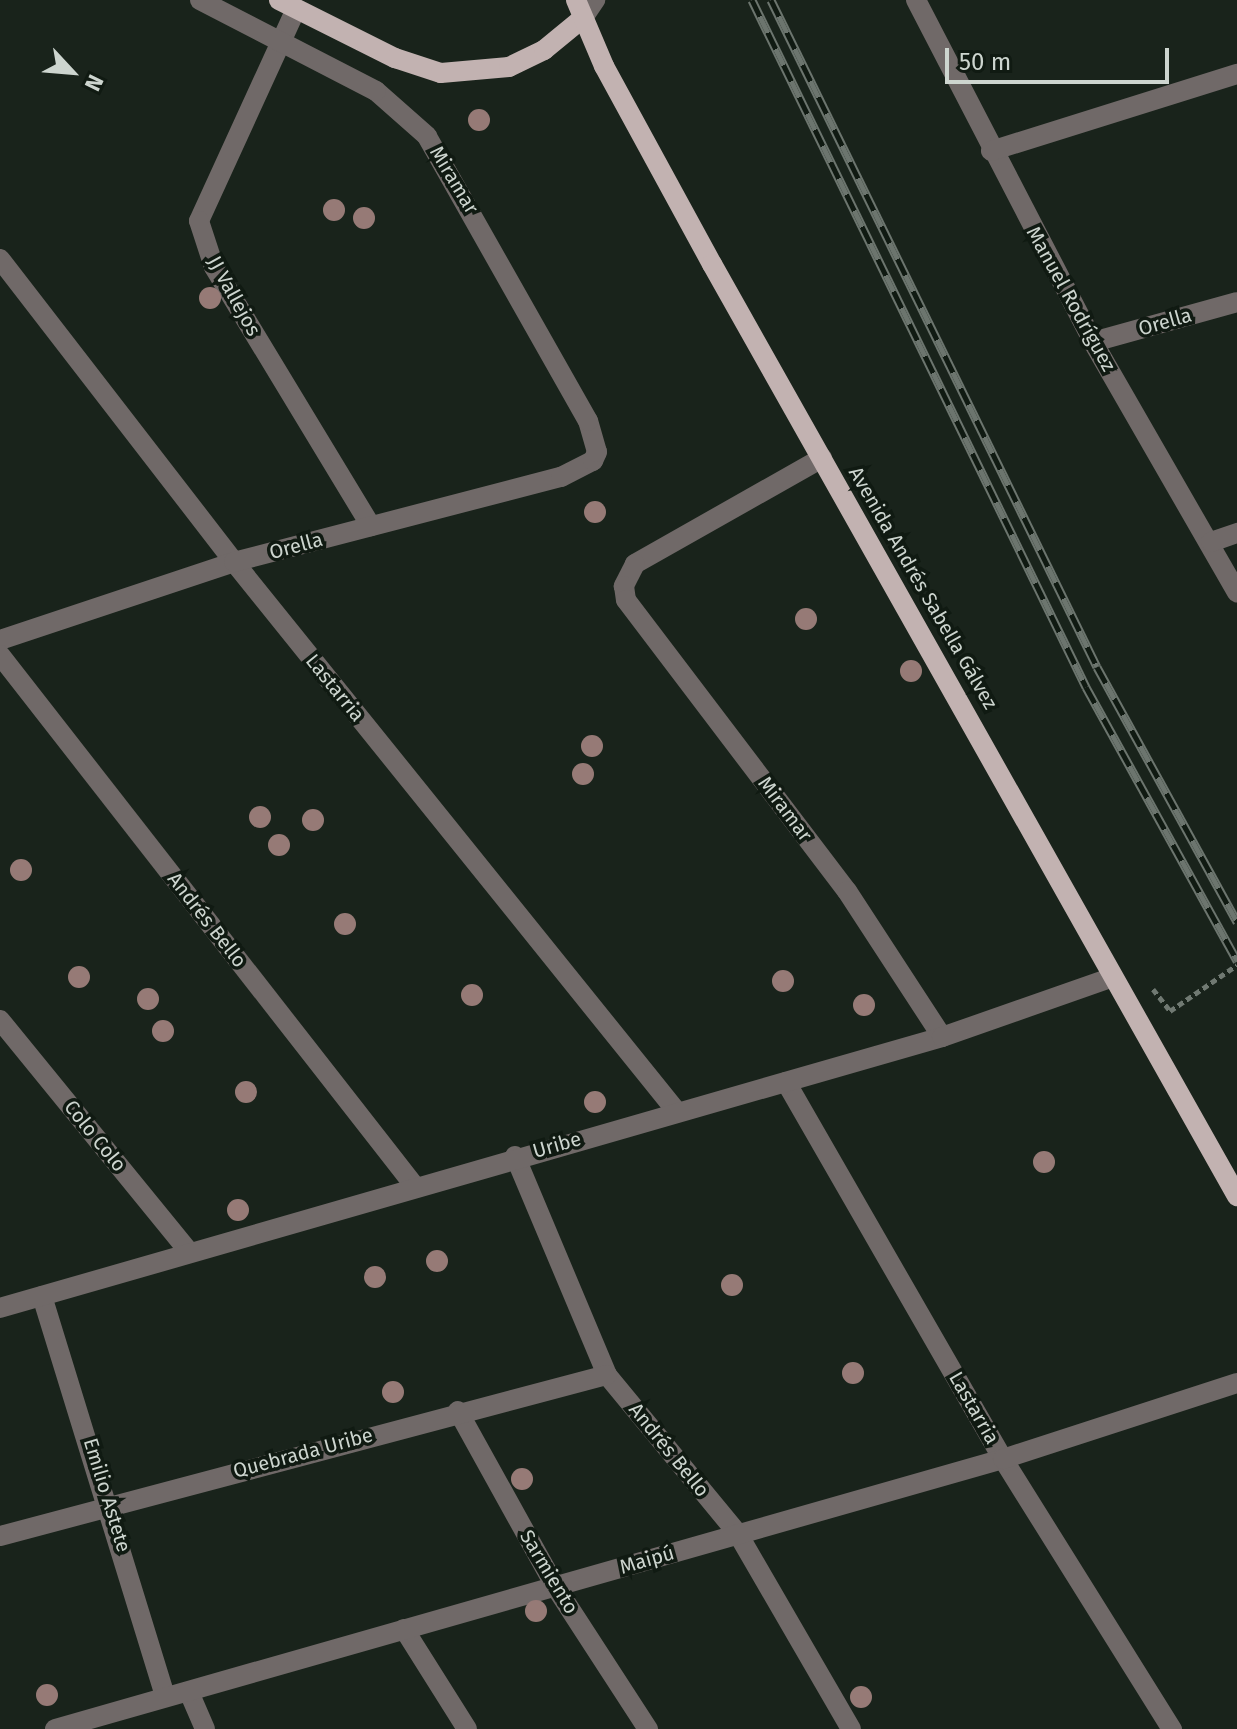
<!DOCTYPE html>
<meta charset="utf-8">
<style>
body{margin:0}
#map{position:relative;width:1237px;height:1729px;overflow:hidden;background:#19231b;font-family:"Fira Sans",sans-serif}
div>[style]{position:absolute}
.path>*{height:5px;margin-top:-2.5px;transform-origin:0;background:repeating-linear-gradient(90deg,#707972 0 6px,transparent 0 10px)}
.minor>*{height:20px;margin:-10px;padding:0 10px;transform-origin:10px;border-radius:10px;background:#706968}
.major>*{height:20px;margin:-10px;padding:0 10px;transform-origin:10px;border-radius:10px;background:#c2b2b1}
.rail>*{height:9px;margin-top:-4.5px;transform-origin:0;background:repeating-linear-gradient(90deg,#101a12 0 18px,#6c756e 0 36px);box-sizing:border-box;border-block:2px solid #6c756e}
.trees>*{width:22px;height:22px;margin:-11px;border-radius:50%;background:#967a76}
span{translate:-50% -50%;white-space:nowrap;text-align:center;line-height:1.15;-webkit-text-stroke:7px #101a12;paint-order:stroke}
.street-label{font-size:20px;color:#cdd5cf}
.north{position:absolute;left:32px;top:32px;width:80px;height:80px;-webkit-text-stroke:6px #101a12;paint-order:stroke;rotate:116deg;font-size:22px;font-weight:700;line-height:32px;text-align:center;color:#cdd5cf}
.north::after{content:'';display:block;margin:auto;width:28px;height:36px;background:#cdd5cf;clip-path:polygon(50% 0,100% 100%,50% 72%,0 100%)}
.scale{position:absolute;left:945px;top:48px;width:224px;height:36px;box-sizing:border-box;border:4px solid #cdd5cf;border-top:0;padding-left:10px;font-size:24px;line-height:28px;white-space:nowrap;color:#cdd5cf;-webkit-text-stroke:6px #101a12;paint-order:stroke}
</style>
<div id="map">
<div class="path">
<i style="left:1153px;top:989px;width:28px;rotate:52deg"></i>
<i style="left:1170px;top:1011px;width:81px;rotate:-34.5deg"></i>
</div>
<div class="minor">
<i style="left:916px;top:0;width:385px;rotate:62.6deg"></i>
<i style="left:1093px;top:342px;width:289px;rotate:60.1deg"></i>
<i style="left:296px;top:9px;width:233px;rotate:114.6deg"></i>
<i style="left:199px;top:221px;width:48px;rotate:71.9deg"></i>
<i style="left:214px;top:267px;width:303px;rotate:58.8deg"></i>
<i style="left:583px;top:18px;width:22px;rotate:-56deg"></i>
<i style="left:991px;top:151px;width:258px;rotate:-17.4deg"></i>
<i style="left:0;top:259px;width:383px;rotate:52.3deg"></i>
<i style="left:234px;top:562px;width:706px;rotate:51.15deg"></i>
<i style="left:1093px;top:342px;width:149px;rotate:-15.5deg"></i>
<i style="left:822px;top:458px;width:215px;rotate:150.5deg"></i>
<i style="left:635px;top:564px;width:25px;rotate:117deg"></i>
<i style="left:624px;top:586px;width:14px;rotate:82deg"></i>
<i style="left:626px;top:600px;width:365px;rotate:52.8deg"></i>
<i style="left:847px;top:891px;width:174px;rotate:56.9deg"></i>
<i style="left:1211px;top:542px;width:28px;rotate:-19deg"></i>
<i style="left:0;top:640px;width:247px;rotate:-18.4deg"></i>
<i style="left:234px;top:562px;width:338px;rotate:-14.6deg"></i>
<i style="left:561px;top:477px;width:36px;rotate:-27deg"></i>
<i style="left:593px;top:461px;width:10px;rotate:-66deg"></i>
<i style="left:597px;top:452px;width:32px;rotate:-106deg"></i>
<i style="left:588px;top:421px;width:327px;rotate:-119.5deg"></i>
<i style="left:427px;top:136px;width:68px;rotate:-138.6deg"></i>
<i style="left:376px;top:91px;width:198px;rotate:-152.7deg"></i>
<i style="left:0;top:655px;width:671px;rotate:52.02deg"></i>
<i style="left:0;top:1020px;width:299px;rotate:50.8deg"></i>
<i style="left:786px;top:1082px;width:435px;rotate:60.1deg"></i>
<i style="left:1003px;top:1459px;width:319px;rotate:58deg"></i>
<i style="left:515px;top:1156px;width:238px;rotate:67.2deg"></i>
<i style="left:607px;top:1375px;width:206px;rotate:50.5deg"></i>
<i style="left:738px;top:1534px;width:225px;rotate:59.9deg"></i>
<i style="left:42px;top:1296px;width:419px;rotate:72.9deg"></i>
<i style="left:0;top:1308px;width:980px;rotate:-16.05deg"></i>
<i style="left:942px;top:1037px;width:181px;rotate:-19.3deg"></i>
<i style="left:458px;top:1411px;width:200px;rotate:61deg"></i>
<i style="left:555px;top:1586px;width:171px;rotate:57deg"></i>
<i style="left:0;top:1536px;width:628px;rotate:-14.86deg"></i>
<i style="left:404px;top:1629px;width:118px;rotate:57.8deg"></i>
<i style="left:189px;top:1692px;width:40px;rotate:66.6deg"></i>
<i style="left:55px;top:1729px;width:986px;rotate:-15.9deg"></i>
<i style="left:1003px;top:1459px;width:246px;rotate:-18deg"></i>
</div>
<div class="major">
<i style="left:279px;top:0;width:130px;rotate:26.6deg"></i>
<i style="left:395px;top:58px;width:48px;rotate:18.1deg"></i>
<i style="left:441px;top:73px;width:68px;rotate:-5deg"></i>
<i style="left:509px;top:67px;width:39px;rotate:-26deg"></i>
<i style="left:544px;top:50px;width:50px;rotate:-39.4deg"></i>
<i style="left:576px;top:0;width:72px;rotate:67deg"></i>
<i style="left:604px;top:66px;width:226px;rotate:61.4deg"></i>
<i style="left:712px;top:264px;width:1070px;rotate:60.61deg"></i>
</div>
<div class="rail">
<i style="left:752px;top:0;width:764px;rotate:64.07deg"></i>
<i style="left:1086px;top:687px;width:313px;rotate:61.1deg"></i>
<i style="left:771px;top:0;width:742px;rotate:63.95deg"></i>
<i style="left:1097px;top:667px;width:291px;rotate:61.2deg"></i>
</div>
<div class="trees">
<i style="left:479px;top:120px"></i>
<i style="left:334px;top:210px"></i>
<i style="left:364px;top:218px"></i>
<i style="left:210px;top:298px"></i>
<i style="left:595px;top:512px"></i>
<i style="left:806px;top:619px"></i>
<i style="left:911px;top:671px"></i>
<i style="left:592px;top:746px"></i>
<i style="left:583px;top:774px"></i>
<i style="left:260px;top:817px"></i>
<i style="left:313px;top:820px"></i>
<i style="left:279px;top:845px"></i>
<i style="left:21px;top:870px"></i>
<i style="left:345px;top:924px"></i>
<i style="left:79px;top:977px"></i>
<i style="left:783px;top:981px"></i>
<i style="left:472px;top:995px"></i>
<i style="left:148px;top:999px"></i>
<i style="left:864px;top:1005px"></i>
<i style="left:163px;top:1031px"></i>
<i style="left:246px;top:1092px"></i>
<i style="left:595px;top:1102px"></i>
<i style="left:1044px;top:1162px"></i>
<i style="left:238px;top:1210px"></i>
<i style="left:437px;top:1261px"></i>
<i style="left:375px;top:1277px"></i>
<i style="left:732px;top:1285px"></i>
<i style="left:853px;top:1373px"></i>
<i style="left:393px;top:1392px"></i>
<i style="left:522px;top:1479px"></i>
<i style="left:536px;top:1611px"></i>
<i style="left:47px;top:1695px"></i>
<i style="left:861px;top:1697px"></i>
</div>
<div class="street-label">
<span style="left:454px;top:180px;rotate:59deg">Miramar</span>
<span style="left:234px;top:296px;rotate:61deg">JJ Vallejos</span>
<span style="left:1071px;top:299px;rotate:61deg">Manuel Rodríguez</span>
<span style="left:1165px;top:322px;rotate:-16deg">Orella</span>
<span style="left:296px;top:546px;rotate:-15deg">Orella</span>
<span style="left:923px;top:588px;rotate:60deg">Avenida Andrés Sabella Gálvez</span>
<span style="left:335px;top:688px;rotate:51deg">Lastarria</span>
<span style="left:785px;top:809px;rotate:53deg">Miramar</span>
<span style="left:207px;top:920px;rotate:52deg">Andrés Bello</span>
<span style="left:95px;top:1136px;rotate:51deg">Colo Colo</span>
<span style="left:557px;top:1145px;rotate:-16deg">Uribe</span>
<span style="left:974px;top:1408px;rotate:60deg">Lastarria</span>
<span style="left:669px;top:1450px;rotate:51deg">Andrés Bello</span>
<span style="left:303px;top:1453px;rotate:-15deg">Quebrada Uribe</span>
<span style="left:107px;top:1495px;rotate:73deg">Emilio Astete</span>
<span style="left:647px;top:1560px;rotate:-16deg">Maipú</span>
<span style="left:549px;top:1572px;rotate:59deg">Sarmiento</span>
</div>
<div class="north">N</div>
<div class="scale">50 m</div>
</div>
